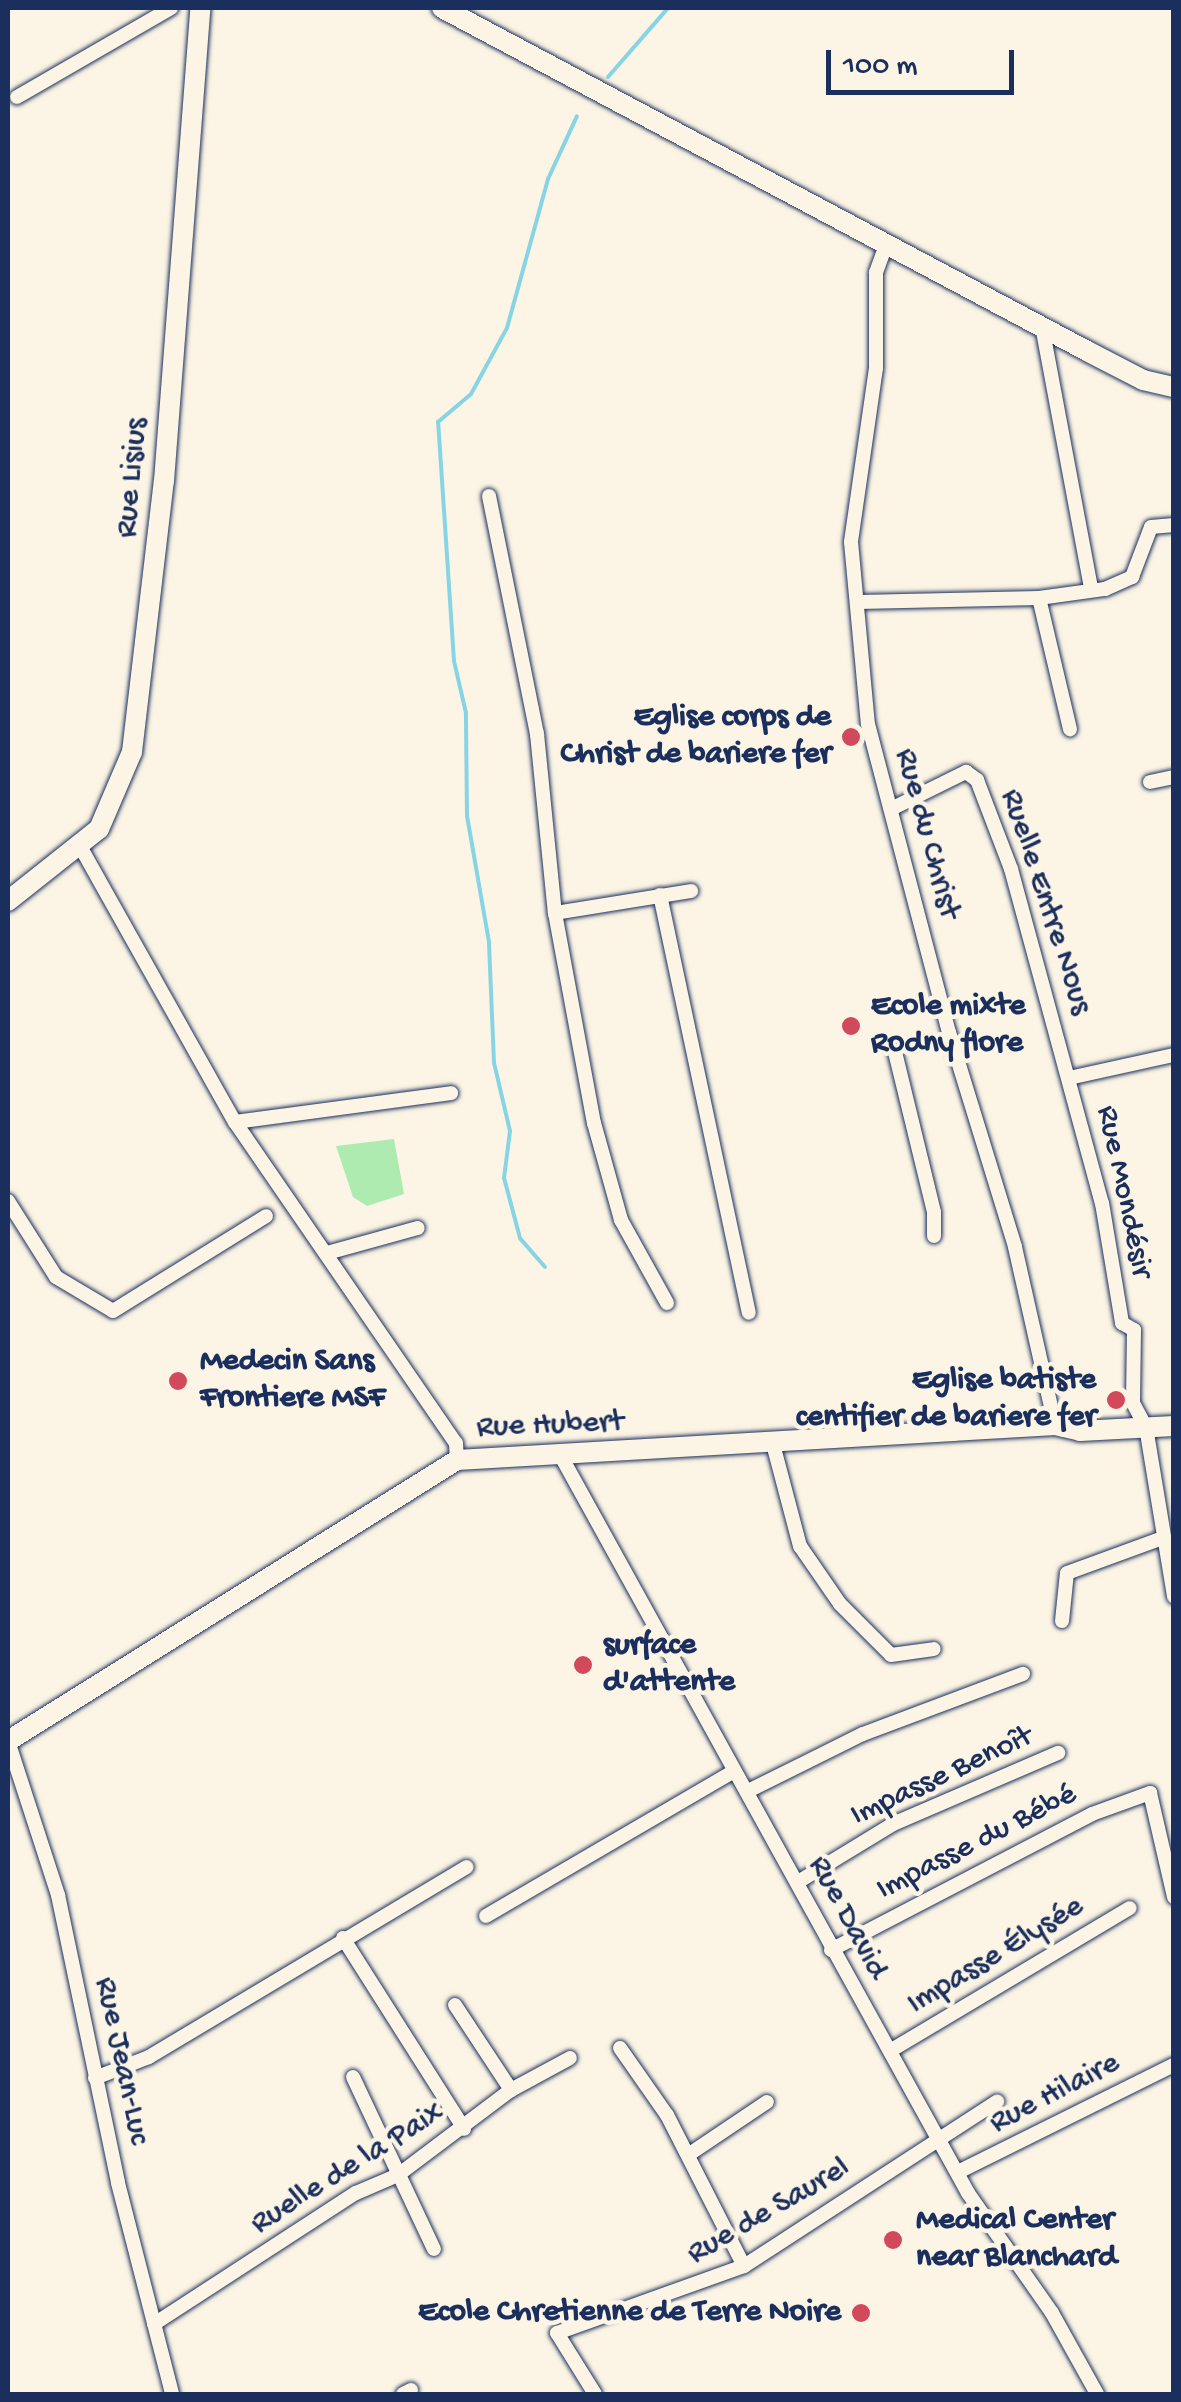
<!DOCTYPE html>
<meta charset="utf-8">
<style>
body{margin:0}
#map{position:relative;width:1181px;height:2402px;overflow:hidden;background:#fcf5e5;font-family:"Gochi Hand",sans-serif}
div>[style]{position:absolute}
.green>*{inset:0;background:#aeebb1}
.stream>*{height:4px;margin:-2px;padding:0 2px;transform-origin:2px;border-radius:2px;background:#87d5e4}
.roads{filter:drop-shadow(0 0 2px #1b2f5e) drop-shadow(0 0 2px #1b2f5e)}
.street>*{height:14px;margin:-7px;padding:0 7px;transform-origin:7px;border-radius:7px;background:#fcf5e5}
.secondary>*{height:20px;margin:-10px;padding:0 10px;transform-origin:10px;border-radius:10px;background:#fcf5e5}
.dots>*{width:28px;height:28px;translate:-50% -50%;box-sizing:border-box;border:5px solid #fcf5e5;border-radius:50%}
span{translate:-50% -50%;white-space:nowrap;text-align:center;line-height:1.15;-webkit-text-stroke:9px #fcf5e5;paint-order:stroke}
.street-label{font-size:32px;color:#1b2f5e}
.poi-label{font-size:32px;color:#1b2f5e;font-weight:700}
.right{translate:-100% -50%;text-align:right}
.left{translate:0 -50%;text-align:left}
.frame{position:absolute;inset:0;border:10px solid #1b2f5e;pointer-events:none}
.scale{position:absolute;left:826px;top:50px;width:188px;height:45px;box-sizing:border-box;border:5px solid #1b2f5e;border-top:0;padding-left:12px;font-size:30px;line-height:35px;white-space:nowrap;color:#1b2f5e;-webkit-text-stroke:8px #fcf5e5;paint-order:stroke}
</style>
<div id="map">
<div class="green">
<i style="clip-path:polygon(394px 1139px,404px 1194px,367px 1206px,353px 1197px,336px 1146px)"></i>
</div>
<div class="stream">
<i style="left:608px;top:77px;width:91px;rotate:-49deg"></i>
<i style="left:545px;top:1267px;width:38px;rotate:-131deg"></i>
<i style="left:520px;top:1238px;width:62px;rotate:-104.9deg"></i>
<i style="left:504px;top:1178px;width:47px;rotate:-82.7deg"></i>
<i style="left:510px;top:1131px;width:70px;rotate:-103.2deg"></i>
<i style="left:494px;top:1063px;width:121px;rotate:-92.4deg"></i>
<i style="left:489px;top:942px;width:128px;rotate:-99.9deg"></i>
<i style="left:467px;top:816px;width:103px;rotate:-90.6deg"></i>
<i style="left:466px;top:713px;width:53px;rotate:-103deg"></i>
<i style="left:454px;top:661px;width:240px;rotate:-93.8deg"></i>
<i style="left:438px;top:422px;width:43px;rotate:-40.3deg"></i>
<i style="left:471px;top:394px;width:75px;rotate:-61.4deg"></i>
<i style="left:507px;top:328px;width:155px;rotate:-74.6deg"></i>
<i style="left:548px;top:179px;width:69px;rotate:-65.3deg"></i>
</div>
<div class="roads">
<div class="street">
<i style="left:17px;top:97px;width:178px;rotate:-30deg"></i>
<i style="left:886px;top:245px;width:30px;rotate:110deg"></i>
<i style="left:876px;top:273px;width:95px;rotate:90deg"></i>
<i style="left:876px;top:368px;width:176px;rotate:98.2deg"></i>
<i style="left:851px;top:542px;width:183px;rotate:84.7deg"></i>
<i style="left:868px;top:724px;width:318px;rotate:75.3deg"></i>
<i style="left:949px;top:1032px;width:225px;rotate:72.9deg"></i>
<i style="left:1015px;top:1247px;width:182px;rotate:77.3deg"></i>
<i style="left:1042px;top:326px;width:267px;rotate:79.4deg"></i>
<i style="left:489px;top:496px;width:243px;rotate:78.6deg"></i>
<i style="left:537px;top:734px;width:180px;rotate:84.3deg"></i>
<i style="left:555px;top:913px;width:214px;rotate:79.5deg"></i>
<i style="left:594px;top:1123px;width:101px;rotate:74.4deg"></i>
<i style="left:621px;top:1220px;width:95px;rotate:61deg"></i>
<i style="left:1039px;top:598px;width:135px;rotate:76.7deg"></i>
<i style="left:859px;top:602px;width:180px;rotate:-1.3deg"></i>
<i style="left:1039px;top:598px;width:67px;rotate:-7.8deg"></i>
<i style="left:1105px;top:589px;width:30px;rotate:-24deg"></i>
<i style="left:1132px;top:577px;width:53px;rotate:-69.2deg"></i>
<i style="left:1151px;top:527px;width:23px;rotate:-5deg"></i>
<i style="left:1150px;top:782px;width:25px;rotate:-12deg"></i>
<i style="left:891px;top:809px;width:84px;rotate:-26.3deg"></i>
<i style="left:966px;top:772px;width:14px;rotate:36deg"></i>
<i style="left:977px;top:780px;width:95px;rotate:69.1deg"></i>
<i style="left:1011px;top:869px;width:346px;rotate:74.8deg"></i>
<i style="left:1102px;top:1203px;width:122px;rotate:80.5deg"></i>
<i style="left:1122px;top:1323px;width:14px;rotate:30deg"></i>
<i style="left:1134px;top:1330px;width:73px;rotate:90.8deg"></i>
<i style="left:1133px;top:1403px;width:27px;rotate:62deg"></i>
<i style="left:1146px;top:1427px;width:172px;rotate:80.6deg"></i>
<i style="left:81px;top:848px;width:314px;rotate:60.7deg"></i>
<i style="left:235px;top:1122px;width:390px;rotate:55.5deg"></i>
<i style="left:456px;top:1443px;width:17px;rotate:87deg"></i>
<i style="left:660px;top:895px;width:427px;rotate:78deg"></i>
<i style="left:555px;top:913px;width:138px;rotate:-9.2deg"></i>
<i style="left:895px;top:1052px;width:165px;rotate:76.3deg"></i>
<i style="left:934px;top:1212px;width:24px;rotate:90deg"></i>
<i style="left:1069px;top:1078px;width:107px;rotate:-12.4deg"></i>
<i style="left:235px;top:1122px;width:218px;rotate:-7.6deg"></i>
<i style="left:8px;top:1201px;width:90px;rotate:57.7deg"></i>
<i style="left:56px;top:1277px;width:66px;rotate:30.8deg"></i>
<i style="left:113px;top:1311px;width:180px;rotate:-31.8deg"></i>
<i style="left:327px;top:1253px;width:94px;rotate:-15.4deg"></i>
<i style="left:773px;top:1444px;width:106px;rotate:75.2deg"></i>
<i style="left:800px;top:1546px;width:70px;rotate:55.4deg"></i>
<i style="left:840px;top:1604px;width:72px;rotate:45deg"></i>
<i style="left:891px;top:1655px;width:43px;rotate:-7.9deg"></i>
<i style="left:562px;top:1458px;width:840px;rotate:61.08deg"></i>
<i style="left:968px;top:2193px;width:146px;rotate:55deg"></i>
<i style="left:1052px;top:2313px;width:93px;rotate:60.9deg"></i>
<i style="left:1062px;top:1621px;width:48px;rotate:-84.1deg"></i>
<i style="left:1067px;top:1573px;width:99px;rotate:-20.1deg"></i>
<i style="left:8px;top:1741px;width:162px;rotate:72deg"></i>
<i style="left:58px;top:1895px;width:294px;rotate:78.2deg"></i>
<i style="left:118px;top:2183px;width:218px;rotate:75.6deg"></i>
<i style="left:748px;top:1791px;width:128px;rotate:-26.4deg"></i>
<i style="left:863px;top:1734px;width:171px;rotate:-20.6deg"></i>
<i style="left:798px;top:1882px;width:111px;rotate:-31.4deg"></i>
<i style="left:893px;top:1824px;width:180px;rotate:-23.3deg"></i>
<i style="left:486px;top:1916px;width:285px;rotate:-30.3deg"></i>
<i style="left:343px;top:1938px;width:226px;rotate:57.6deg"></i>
<i style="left:831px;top:1950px;width:294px;rotate:-27.5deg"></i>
<i style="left:1092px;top:1814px;width:62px;rotate:-19.9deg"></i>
<i style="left:1150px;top:1793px;width:107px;rotate:77deg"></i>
<i style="left:455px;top:2005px;width:102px;rotate:56.6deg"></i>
<i style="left:620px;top:2048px;width:82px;rotate:55deg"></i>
<i style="left:667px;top:2115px;width:169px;rotate:63deg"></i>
<i style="left:890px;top:2051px;width:279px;rotate:-30.8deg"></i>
<i style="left:353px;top:2077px;width:190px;rotate:64.8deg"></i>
<i style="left:95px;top:2078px;width:58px;rotate:-21.3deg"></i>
<i style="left:149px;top:2057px;width:370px;rotate:-30.9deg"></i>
<i style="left:688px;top:2155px;width:95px;rotate:-33.9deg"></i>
<i style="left:960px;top:2171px;width:239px;rotate:-26.4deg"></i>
<i style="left:154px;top:2324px;width:241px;rotate:-33deg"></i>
<i style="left:356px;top:2193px;width:46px;rotate:-23.2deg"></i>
<i style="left:398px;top:2175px;width:141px;rotate:-37deg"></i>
<i style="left:511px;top:2090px;width:67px;rotate:-28.5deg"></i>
<i style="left:403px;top:2394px;width:9px;rotate:-27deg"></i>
<i style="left:595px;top:2394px;width:72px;rotate:-121.9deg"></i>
<i style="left:557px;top:2333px;width:199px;rotate:-19.7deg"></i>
<i style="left:744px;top:2266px;width:302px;rotate:-33deg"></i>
</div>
<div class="secondary">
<i style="left:442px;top:8px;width:731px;rotate:28deg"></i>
<i style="left:1087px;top:351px;width:63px;rotate:27.4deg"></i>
<i style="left:1143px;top:380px;width:32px;rotate:13deg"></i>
<i style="left:8px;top:901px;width:116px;rotate:-38.4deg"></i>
<i style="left:99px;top:829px;width:84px;rotate:-66.8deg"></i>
<i style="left:132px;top:752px;width:273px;rotate:-83.3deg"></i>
<i style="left:164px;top:481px;width:474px;rotate:-85.6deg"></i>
<i style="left:8px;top:1741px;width:530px;rotate:-32.04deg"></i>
<i style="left:457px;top:1460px;width:599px;rotate:-3.35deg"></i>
<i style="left:1055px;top:1425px;width:26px;rotate:13deg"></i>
<i style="left:1080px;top:1431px;width:94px;rotate:-3deg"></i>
</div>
</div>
<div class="dots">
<i style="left:851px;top:737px;background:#d1495b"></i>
<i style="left:851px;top:1026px;background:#d1495b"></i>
<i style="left:178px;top:1381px;background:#d1495b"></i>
<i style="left:1116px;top:1400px;background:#d1495b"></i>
<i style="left:583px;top:1665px;background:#d1495b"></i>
<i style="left:893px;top:2240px;background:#d1495b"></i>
<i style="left:861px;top:2313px;background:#d1495b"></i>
</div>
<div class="street-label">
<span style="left:133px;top:478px;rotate:-85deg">Rue Lisius</span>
<span style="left:926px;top:834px;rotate:75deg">Rue du Christ</span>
<span style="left:1045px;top:902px;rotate:72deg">Ruelle Entre Nous</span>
<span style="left:1123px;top:1192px;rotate:78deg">Rue Mondésir</span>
<span style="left:550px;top:1426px;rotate:-2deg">Rue Hubert</span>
<span style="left:942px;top:1777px;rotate:-25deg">Impasse Benoît</span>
<span style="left:977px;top:1843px;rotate:-27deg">Impasse du Bébé</span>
<span style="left:847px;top:1918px;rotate:62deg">Rue David</span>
<span style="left:996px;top:1956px;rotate:-31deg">Impasse Élysée</span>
<span style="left:121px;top:2061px;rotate:78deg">Rue Jean-Luc</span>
<span style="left:1055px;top:2094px;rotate:-27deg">Rue Hilaire</span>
<span style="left:348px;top:2169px;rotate:-32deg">Ruelle de la Paix</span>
<span style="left:769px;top:2212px;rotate:-30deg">Rue de Saurel</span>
</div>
<div class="poi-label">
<span class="right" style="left:831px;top:737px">Eglise corps de<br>Christ de bariere fer</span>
<span class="left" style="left:871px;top:1026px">Ecole mixte<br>Rodny flore</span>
<span class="left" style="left:200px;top:1381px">Medecin Sans<br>Frontiere MSF</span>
<span class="right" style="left:1096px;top:1400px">Eglise batiste<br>centifier de bariere fer</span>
<span class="left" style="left:603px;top:1665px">surface<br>d'attente</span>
<span class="left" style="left:916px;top:2240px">Medical Center<br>near Blanchard</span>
<span class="right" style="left:841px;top:2313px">Ecole Chretienne de Terre Noire</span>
</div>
<div class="frame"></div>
<div class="scale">100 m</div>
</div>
